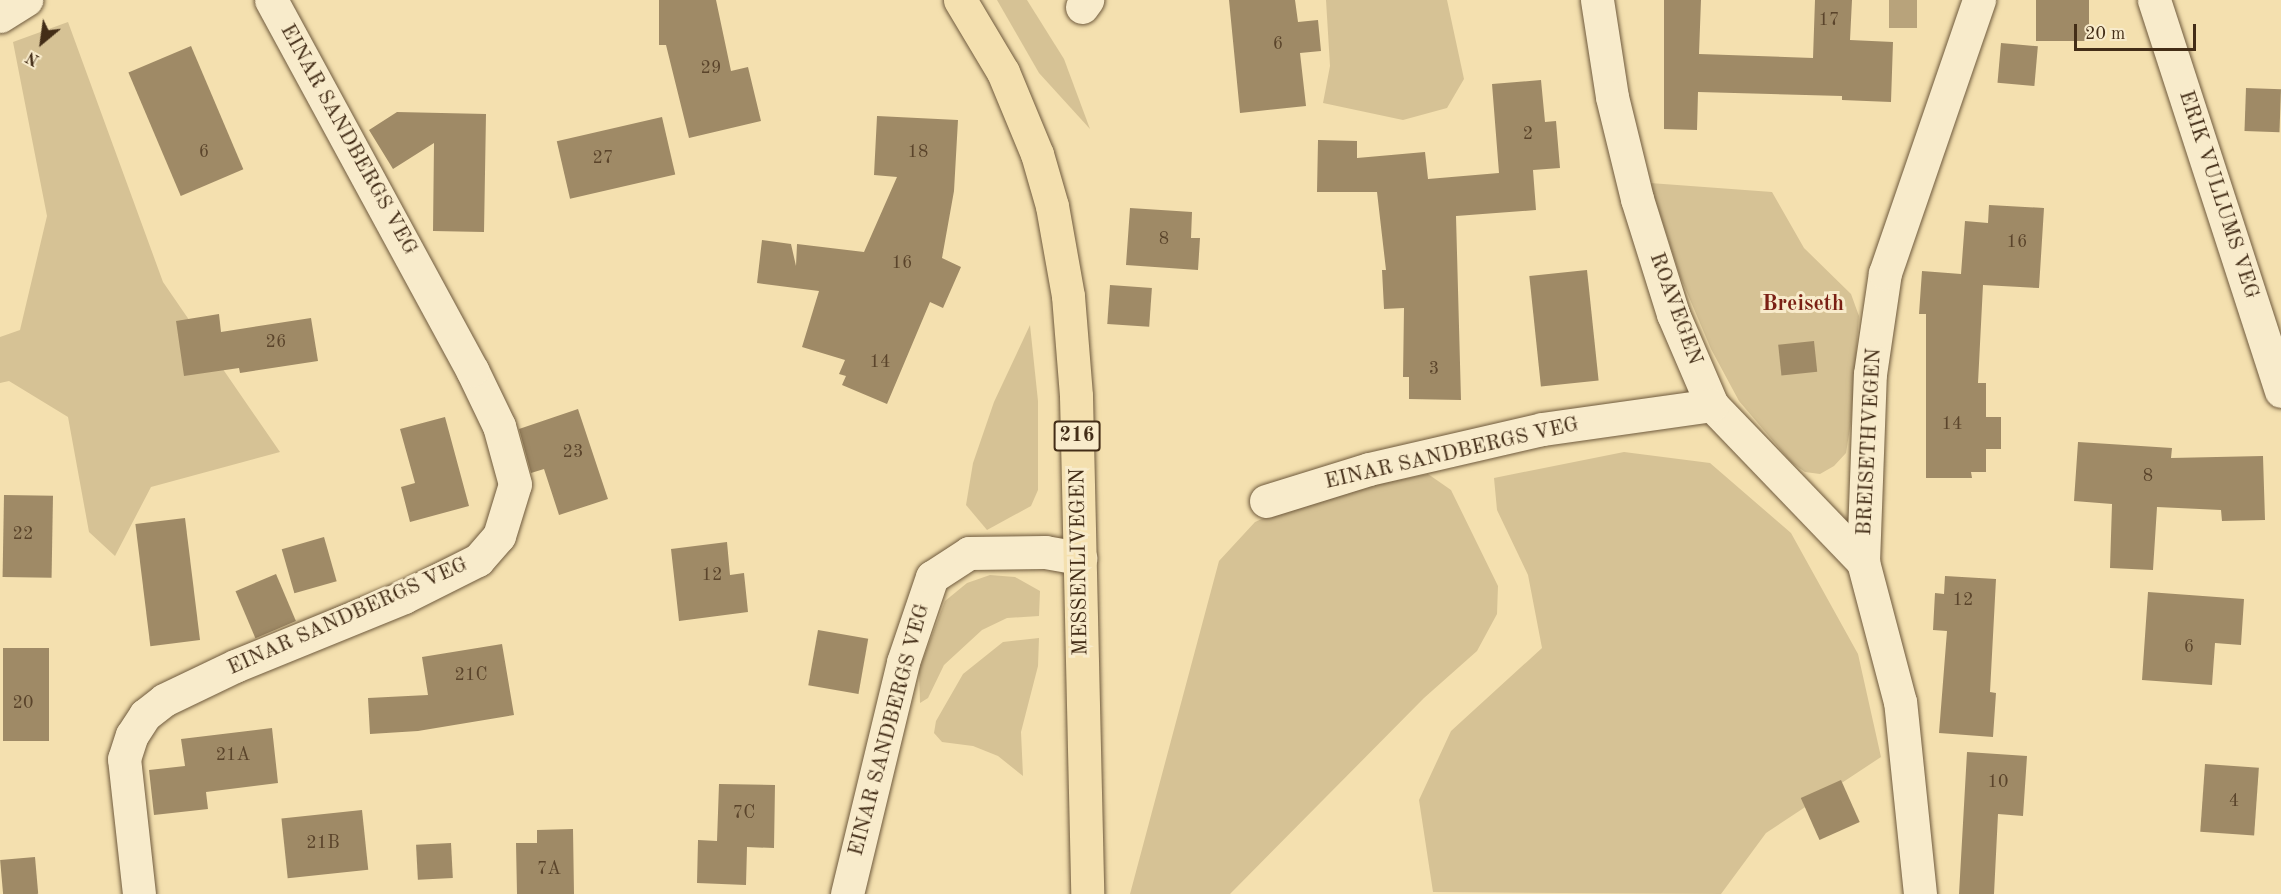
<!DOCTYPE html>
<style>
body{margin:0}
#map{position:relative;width:2281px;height:894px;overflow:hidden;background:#f4e0af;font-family:"Old Standard TT",serif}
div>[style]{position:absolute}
.green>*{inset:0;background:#d6c295}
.water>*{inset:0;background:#b8a37b;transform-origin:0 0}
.building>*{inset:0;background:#9f8a66;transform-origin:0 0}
.roads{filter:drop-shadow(0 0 2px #6f5a3d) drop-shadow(0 0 2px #6f5a3d)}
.street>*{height:33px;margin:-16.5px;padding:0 16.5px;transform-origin:16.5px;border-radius:16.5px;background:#f8ebcb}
.primary>*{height:33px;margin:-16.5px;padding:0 16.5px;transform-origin:16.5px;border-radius:16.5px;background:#f4e0af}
span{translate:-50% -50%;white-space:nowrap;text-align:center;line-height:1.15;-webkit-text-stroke:6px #f8ebcb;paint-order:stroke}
.number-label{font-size:18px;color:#5a442b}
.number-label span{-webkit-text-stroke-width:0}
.shield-label span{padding:2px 4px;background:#f8ebcb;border:2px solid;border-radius:4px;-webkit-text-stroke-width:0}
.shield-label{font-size:20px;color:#432d17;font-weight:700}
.street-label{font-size:21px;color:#432d17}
.neighbourhood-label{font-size:22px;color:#7a1f14;font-weight:700}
.north{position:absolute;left:12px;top:12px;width:60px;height:60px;-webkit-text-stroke:4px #f8ebcb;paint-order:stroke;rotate:209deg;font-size:16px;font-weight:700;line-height:24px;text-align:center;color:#432d17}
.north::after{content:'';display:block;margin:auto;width:21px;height:27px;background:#432d17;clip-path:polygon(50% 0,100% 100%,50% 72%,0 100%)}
.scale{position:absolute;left:2074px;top:24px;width:122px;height:27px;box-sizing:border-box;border:3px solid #432d17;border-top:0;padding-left:8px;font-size:18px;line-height:21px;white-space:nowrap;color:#432d17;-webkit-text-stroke:4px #f8ebcb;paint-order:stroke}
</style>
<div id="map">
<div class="green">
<i style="clip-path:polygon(997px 0,1027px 0,1064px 59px,1090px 129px,1039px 73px)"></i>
<i style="clip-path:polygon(1326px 0,1447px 0,1464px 79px,1447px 108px,1403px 120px,1323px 103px,1330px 66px)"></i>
<i style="clip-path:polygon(68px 22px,163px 282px,280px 452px,151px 487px,115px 556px,89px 532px,68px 417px,9px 381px,0 383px,0 337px,20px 330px,47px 216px,13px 42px)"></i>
<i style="clip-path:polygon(1650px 183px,1772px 192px,1804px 248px,1851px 294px,1859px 316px,1851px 422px,1846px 453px,1834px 466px,1820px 474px,1805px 472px,1791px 462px,1739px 401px,1711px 349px,1680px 276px)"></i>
<i style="clip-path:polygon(1030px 325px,1038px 401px,1038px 490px,1031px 506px,987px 530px,966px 505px,973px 463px,994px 402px)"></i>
<i style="clip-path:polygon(1624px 452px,1710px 463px,1791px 533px,1858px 654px,1881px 757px,1766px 833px,1721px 894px,1433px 892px,1419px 800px,1451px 731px,1542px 648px,1528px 575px,1497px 510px,1494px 478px)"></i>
<i style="clip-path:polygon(1428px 474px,1451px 490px,1498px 586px,1497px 614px,1477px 651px,1424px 698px,1230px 894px,1130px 894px,1219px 561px,1255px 522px,1312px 497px)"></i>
<i style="clip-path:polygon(990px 575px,1015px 577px,1040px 591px,1039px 616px,1007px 618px,982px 630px,944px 665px,928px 698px,920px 703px,919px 670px,945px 601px,967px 583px)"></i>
<i style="clip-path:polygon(1039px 638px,1038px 666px,1021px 732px,1023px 776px,998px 756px,973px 746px,942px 742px,934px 733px,936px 721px,963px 674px,1003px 642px)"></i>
</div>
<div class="water">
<i style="left:1889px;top:0;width:28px;height:28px"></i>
</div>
<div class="building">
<i style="clip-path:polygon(659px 0,716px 0,731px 71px,748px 67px,761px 121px,689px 138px,666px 45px,659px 45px)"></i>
<i style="clip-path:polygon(1229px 0,1295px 0,1298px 22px,1318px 20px,1321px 51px,1300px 53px,1306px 106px,1240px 113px)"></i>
<i style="clip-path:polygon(1664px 0,1701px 0,1699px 54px,1813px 58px,1815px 0,1852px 0,1850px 40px,1893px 42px,1891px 102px,1842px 100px,1842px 96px,1698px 92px,1697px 130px,1664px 129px)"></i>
<i style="left:2036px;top:0;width:53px;height:41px"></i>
<i style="left:2001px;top:43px;width:37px;height:40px;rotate:5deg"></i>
<i style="left:191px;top:46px;width:134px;height:68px;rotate:67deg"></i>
<i style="clip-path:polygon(1541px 80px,1545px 122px,1556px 121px,1560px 168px,1533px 170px,1536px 210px,1456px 216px,1461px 400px,1409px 399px,1409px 377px,1403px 377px,1404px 308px,1384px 309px,1382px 270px,1386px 270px,1377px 192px,1317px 192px,1318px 140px,1357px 141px,1357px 158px,1425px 152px,1428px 179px,1499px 173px,1492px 84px)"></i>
<i style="left:2246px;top:88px;width:35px;height:43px;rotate:2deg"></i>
<i style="clip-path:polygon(397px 112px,486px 114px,484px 232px,433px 231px,434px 143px,393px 169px,369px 130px)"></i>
<i style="clip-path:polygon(877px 116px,958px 120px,954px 191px,942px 258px,961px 267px,943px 308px,930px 302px,887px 404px,842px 385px,846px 376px,839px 374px,845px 360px,802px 347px,819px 291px,757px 283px,762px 240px,791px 244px,796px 266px,797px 244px,864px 252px,897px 177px,874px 175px)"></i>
<i style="left:662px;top:117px;width:59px;height:108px;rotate:77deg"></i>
<i style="clip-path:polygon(1989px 205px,2044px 208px,2039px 288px,1983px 285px,1978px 383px,1986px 383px,1986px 417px,2001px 417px,2001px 449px,1986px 449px,1986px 472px,1971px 472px,1972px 478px,1926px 478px,1926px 314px,1919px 314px,1922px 271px,1961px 274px,1965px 221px,1988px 223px)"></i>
<i style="clip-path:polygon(1130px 208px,1192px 212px,1191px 238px,1200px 238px,1198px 270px,1126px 265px)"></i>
<i style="left:1587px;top:270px;width:111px;height:58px;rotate:84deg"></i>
<i style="left:1110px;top:285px;width:42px;height:39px;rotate:4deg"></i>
<i style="clip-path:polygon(219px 314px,221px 332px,311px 318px,318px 361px,240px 373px,239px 368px,184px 376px,176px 321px)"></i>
<i style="left:1814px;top:341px;width:31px;height:36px;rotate:84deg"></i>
<i style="clip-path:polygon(578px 409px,608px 499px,559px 515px,544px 469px,531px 473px,519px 429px)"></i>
<i style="clip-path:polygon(445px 417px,469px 506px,410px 522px,401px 487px,415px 483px,400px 429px)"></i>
<i style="clip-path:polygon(2078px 442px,2172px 448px,2171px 458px,2263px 456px,2265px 520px,2222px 521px,2221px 510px,2157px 507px,2153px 570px,2110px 568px,2112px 504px,2074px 501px)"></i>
<i style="left:4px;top:495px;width:49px;height:82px;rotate:1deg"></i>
<i style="left:185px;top:518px;width:123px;height:50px;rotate:83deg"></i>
<i style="left:324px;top:537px;width:46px;height:44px;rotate:74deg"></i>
<i style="clip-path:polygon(727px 542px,730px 575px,744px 573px,748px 612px,679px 621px,671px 549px)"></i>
<i style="left:276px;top:574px;width:51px;height:44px;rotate:67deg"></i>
<i style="clip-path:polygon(1945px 576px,1996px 579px,1990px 692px,1996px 693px,1993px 737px,1939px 733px,1947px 631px,1933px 630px,1935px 593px,1944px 594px)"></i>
<i style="clip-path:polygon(2148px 592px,2244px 599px,2241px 645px,2215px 643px,2212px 685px,2142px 680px)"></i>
<i style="left:818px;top:630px;width:51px;height:56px;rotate:10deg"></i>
<i style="clip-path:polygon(502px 644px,514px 715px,418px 731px,370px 734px,368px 698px,428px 695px,422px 657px)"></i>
<i style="left:3px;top:648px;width:46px;height:93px"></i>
<i style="clip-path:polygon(272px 728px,278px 783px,206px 792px,208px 809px,154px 815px,149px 770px,185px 766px,181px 739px)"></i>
<i style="clip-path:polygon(1967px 752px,2027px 756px,2023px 816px,1998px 814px,1994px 894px,1959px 894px)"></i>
<i style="left:2205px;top:764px;width:54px;height:68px;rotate:4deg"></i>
<i style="left:1841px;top:780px;width:46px;height:44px;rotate:66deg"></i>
<i style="clip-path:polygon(719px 784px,775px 785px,774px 848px,747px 847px,746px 885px,697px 883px,698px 840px,717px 841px)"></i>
<i style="left:362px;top:810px;width:60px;height:81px;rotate:84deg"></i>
<i style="clip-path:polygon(573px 829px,574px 894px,517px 894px,516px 843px,537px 843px,537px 830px)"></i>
<i style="left:451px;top:843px;width:35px;height:35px;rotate:87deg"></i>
<i style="left:35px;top:857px;width:37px;height:35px;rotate:85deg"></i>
</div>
<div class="roads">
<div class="street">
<i style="left:1597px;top:0;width:98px;rotate:81.2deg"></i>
<i style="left:1612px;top:97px;width:105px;rotate:76.2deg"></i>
<i style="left:1637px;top:199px;width:121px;rotate:72.6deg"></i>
<i style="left:1673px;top:314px;width:99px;rotate:66.8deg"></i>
<i style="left:1712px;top:405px;width:218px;rotate:46.1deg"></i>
<i style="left:2154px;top:0;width:411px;rotate:72deg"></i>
<i style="left:1082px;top:7px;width:9px;rotate:-54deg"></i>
<i style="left:0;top:16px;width:31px;rotate:-32deg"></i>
<i style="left:1266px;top:501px;width:108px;rotate:-17.3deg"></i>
<i style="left:1369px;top:469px;width:178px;rotate:-13deg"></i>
<i style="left:1542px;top:429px;width:172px;rotate:-8deg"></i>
<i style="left:139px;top:894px;width:136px;rotate:-96.3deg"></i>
<i style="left:124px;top:759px;width:25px;rotate:-72deg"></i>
<i style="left:132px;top:735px;width:24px;rotate:-57deg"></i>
<i style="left:145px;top:715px;width:24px;rotate:-38deg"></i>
<i style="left:164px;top:700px;width:79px;rotate:-25.6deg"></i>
<i style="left:235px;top:666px;width:183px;rotate:-22.2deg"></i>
<i style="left:404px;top:597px;width:83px;rotate:-26.6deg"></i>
<i style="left:478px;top:560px;width:32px;rotate:-49deg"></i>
<i style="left:499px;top:536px;width:54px;rotate:-72.9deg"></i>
<i style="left:515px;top:484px;width:60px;rotate:-105.4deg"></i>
<i style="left:499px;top:426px;width:62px;rotate:-115.7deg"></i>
<i style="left:472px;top:370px;width:421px;rotate:-118.5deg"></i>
<i style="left:847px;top:894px;width:239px;rotate:-76.4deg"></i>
<i style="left:903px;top:662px;width:90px;rotate:-71.2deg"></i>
<i style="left:932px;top:577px;width:44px;rotate:-33deg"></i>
<i style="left:969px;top:553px;width:76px;rotate:-0.8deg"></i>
<i style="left:1045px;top:552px;width:36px;rotate:10deg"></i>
<i style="left:1920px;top:894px;width:193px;rotate:-95.9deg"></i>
<i style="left:1900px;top:702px;width:145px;rotate:-104.8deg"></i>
<i style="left:1863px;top:562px;width:188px;rotate:-87.9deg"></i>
<i style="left:1870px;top:374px;width:102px;rotate:-81.6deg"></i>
<i style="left:1885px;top:273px;width:289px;rotate:-71deg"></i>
</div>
<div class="primary">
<i style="left:960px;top:0;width:84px;rotate:59.2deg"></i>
<i style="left:1003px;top:72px;width:89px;rotate:67.5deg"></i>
<i style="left:1037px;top:154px;width:54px;rotate:73.9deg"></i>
<i style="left:1052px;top:206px;width:91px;rotate:79.9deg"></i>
<i style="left:1068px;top:296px;width:100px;rotate:85.4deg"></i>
<i style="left:1076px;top:396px;width:498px;rotate:88.7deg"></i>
</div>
</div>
<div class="number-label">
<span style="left:1829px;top:20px">17</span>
<span style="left:1278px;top:44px">6</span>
<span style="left:711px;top:68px">29</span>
<span style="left:1528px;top:134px">2</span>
<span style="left:204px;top:152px">6</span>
<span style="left:918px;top:152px">18</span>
<span style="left:603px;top:158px">27</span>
<span style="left:1164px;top:239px">8</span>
<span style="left:2017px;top:242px">16</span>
<span style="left:902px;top:263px">16</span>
<span style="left:276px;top:342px">26</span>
<span style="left:880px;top:362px">14</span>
<span style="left:1434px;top:369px">3</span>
<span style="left:1952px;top:424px">14</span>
<span style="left:573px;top:452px">23</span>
<span style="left:2148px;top:476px">8</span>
<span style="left:23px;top:534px">22</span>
<span style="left:712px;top:575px">12</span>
<span style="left:1963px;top:600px">12</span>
<span style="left:2189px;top:647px">6</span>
<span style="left:471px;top:675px">21C</span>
<span style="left:23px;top:703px">20</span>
<span style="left:233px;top:755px">21A</span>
<span style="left:1998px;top:782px">10</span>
<span style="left:2234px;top:801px">4</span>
<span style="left:744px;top:813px">7C</span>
<span style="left:323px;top:843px">21B</span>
<span style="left:549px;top:869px">7A</span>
</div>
<div class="shield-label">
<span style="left:1077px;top:436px">216</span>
</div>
<div class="street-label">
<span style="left:348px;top:140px;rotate:61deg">EINAR SANDBERGS VEG</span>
<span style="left:2218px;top:195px;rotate:72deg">ERIK VULLUMS VEG</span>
<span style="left:1675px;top:309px;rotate:70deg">ROAVEGEN</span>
<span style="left:1870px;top:442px;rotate:-87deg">BREISETHVEGEN</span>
<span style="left:1452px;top:454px;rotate:-13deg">EINAR SANDBERGS VEG</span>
<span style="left:1080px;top:562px;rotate:-91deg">MESSENLIVEGEN</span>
<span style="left:348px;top:617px;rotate:-24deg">EINAR SANDBERGS VEG</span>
<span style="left:890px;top:730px;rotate:-75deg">EINAR SANDBERGS VEG</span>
</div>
<div class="neighbourhood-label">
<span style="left:1803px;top:305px">Breiseth</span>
</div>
<div class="north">N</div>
<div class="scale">20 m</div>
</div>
